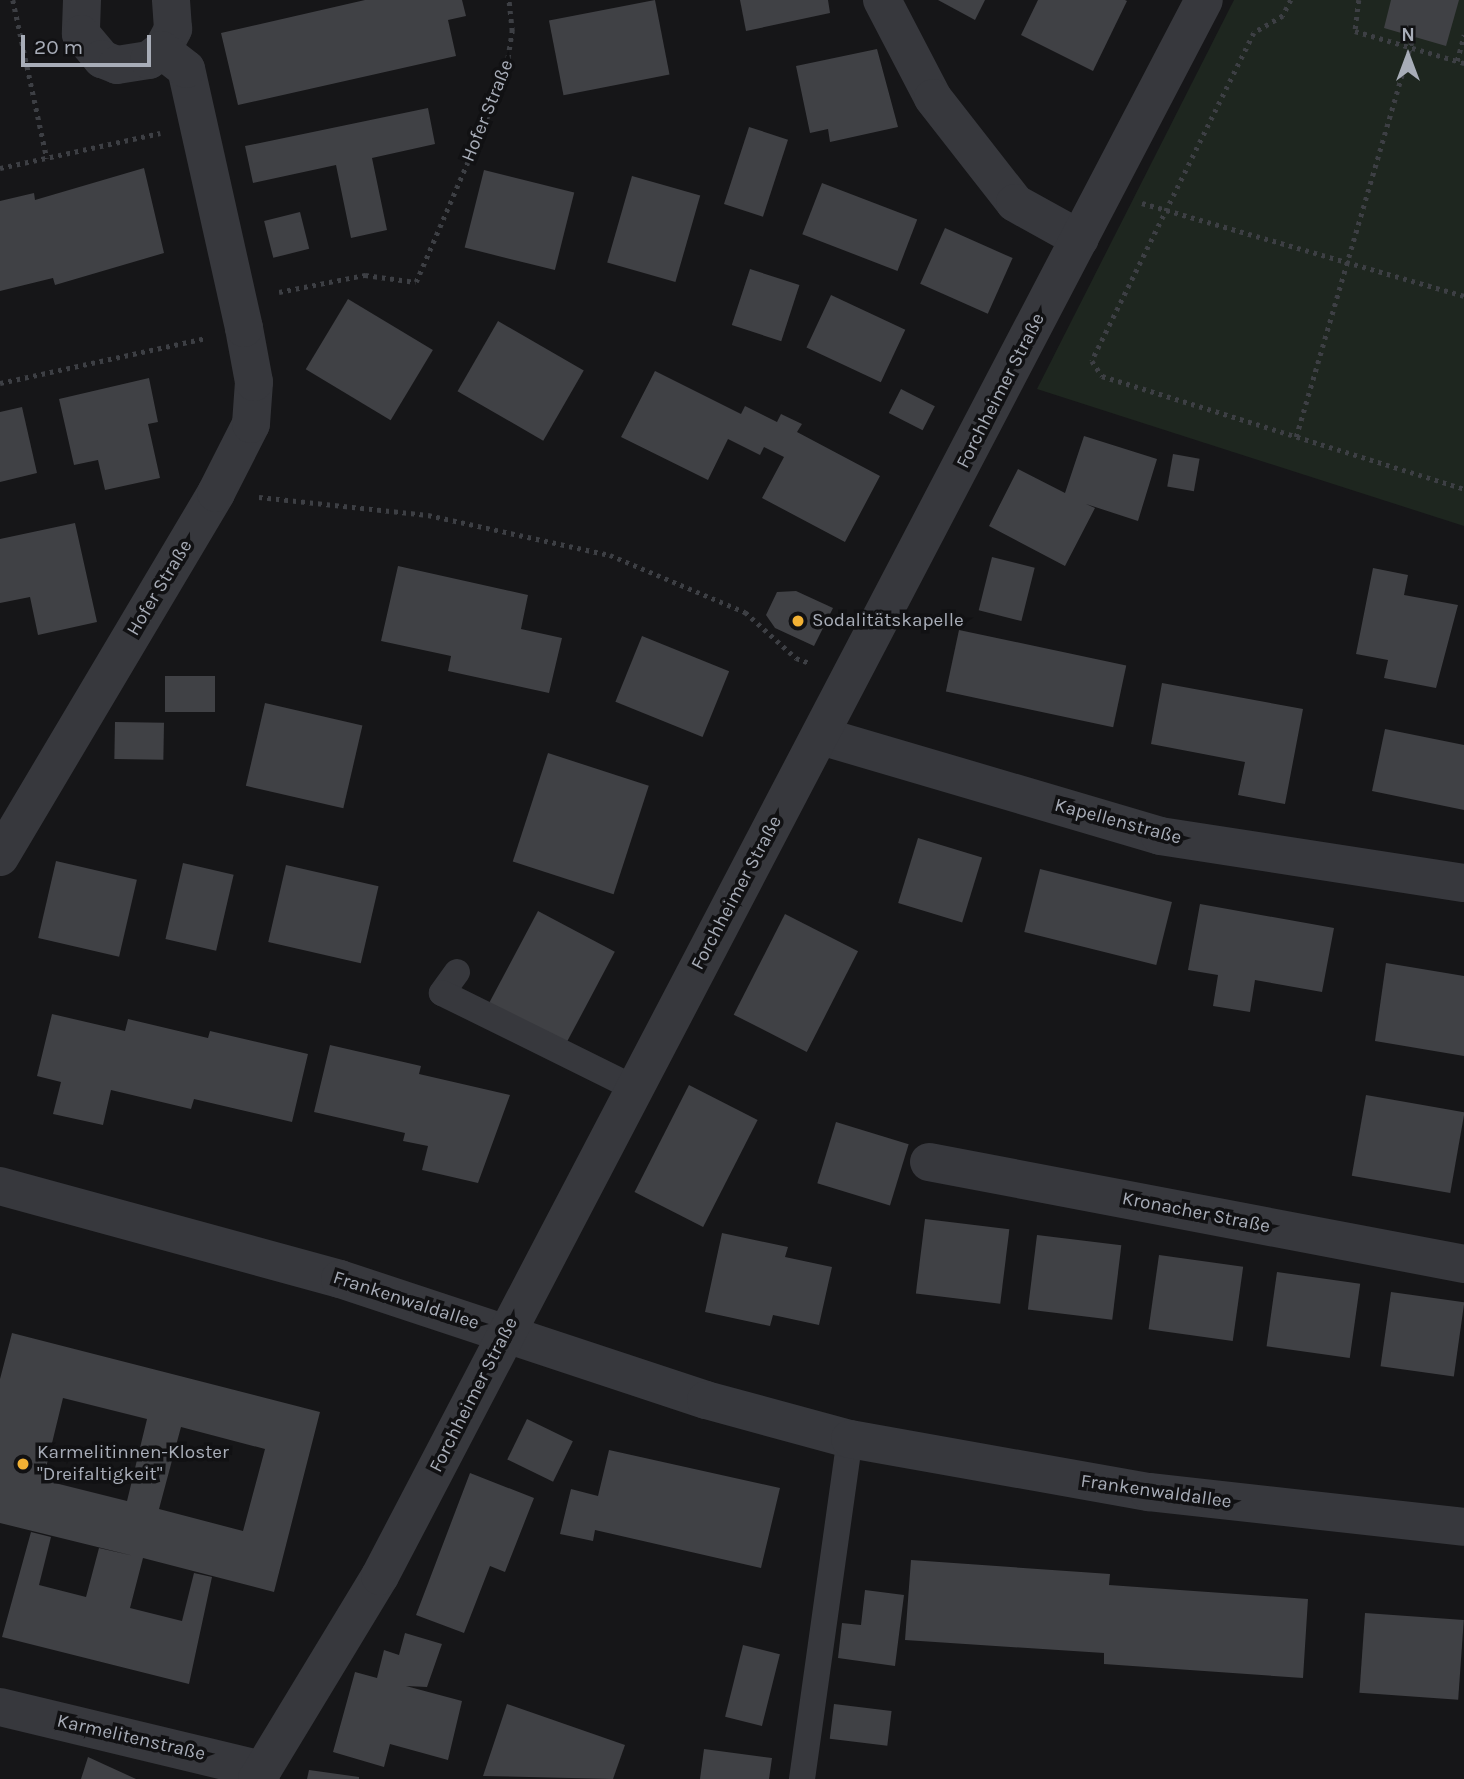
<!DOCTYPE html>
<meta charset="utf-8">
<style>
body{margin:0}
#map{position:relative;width:1464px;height:1779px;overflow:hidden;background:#161618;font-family:Karla,sans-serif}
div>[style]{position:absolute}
.green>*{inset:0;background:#1e261f}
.building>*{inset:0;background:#404145;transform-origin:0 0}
.path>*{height:4.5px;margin-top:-2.25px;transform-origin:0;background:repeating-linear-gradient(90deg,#3d3f44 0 3.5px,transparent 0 8.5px)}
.lane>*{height:26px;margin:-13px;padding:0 13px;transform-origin:13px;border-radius:13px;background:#37383d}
.street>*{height:38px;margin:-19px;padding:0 19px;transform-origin:19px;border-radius:19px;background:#37383d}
.dots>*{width:19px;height:19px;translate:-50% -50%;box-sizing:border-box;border:4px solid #111113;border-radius:50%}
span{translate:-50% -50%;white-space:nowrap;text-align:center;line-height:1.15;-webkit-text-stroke:7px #111113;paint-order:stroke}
.street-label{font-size:19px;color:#a8adb8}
.poi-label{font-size:19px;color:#a8adb8}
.left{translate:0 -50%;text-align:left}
.north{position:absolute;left:1373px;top:21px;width:70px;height:70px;-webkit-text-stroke:5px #111113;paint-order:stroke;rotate:0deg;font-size:19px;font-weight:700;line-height:28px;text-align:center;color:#a8adb8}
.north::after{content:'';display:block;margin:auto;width:24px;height:32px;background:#a8adb8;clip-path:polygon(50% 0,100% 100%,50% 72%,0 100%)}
.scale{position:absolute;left:21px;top:35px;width:130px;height:32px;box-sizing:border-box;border:4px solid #a8adb8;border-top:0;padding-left:9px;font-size:21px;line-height:24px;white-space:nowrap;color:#a8adb8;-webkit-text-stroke:5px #111113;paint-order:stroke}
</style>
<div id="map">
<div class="green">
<i style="clip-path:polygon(1234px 0,1464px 0,1464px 526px,1037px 389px)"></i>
</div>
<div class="building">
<i style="clip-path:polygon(365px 0,462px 0,466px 16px,448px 20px,456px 56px,238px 105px,221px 33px)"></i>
<i style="left:655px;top:0;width:76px;height:108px;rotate:79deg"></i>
<i style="clip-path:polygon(740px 0,828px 0,830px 13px,746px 31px)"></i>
<i style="clip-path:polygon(938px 0,985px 0,975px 20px)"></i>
<i style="clip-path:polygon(1038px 0,1125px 0,1127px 1px,1093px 71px,1021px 35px)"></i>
<i style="clip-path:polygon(1391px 0,1459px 0,1446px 46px,1384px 28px)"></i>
<i style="clip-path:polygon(877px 49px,898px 127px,830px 142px,828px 129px,810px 133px,796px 66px)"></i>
<i style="clip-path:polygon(428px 108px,435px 144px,372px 158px,387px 230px,351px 238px,336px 165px,253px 183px,245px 146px)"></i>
<i style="left:749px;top:127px;width:41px;height:81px;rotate:18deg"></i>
<i style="clip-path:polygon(144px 168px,164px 253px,55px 285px,53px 278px,0 291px,0 201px,34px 193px,35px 200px)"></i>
<i style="left:484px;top:170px;width:93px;height:80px;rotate:14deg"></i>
<i style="left:632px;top:176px;width:71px;height:90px;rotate:16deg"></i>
<i style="left:822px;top:183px;width:102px;height:55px;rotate:21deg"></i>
<i style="left:300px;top:212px;width:38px;height:37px;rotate:76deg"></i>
<i style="left:945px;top:228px;width:74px;height:61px;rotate:24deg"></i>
<i style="left:750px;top:269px;width:52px;height:59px;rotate:18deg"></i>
<i style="left:831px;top:295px;width:82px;height:58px;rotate:25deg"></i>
<i style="left:348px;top:299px;width:99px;height:82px;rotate:31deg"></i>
<i style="left:498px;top:321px;width:99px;height:81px;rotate:30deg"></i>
<i style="clip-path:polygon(655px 371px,741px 414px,745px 406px,777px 422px,781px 414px,802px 424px,797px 432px,880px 476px,845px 542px,762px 498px,784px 457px,764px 447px,760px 455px,728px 439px,708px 480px,621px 437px)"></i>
<i style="clip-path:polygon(149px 378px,158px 422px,148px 424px,160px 478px,105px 490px,98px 460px,74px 465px,59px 399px)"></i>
<i style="left:901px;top:389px;width:38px;height:27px;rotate:27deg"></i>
<i style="clip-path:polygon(22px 407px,37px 473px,0 482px,0 412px)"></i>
<i style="clip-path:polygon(1084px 436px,1157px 459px,1138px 521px,1086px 504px,1095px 508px,1065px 566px,989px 526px,1018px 469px,1065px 493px)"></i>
<i style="left:1173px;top:454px;width:27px;height:33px;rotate:10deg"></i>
<i style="clip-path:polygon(75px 523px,97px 622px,38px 635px,30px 597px,0 603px,0 539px)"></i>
<i style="left:992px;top:557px;width:44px;height:55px;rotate:14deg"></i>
<i style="clip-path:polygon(398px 566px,528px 595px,521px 629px,562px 638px,549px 693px,448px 671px,451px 656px,381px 641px)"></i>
<i style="clip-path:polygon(1373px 568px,1408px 575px,1404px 595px,1458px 605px,1436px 688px,1384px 678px,1388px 660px,1356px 654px)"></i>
<i style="clip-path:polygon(796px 591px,833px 608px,814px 646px,775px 628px,766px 615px,777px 592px)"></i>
<i style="left:959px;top:630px;width:171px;height:63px;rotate:12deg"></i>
<i style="left:642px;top:636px;width:94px;height:71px;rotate:22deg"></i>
<i style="left:165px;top:676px;width:50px;height:36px"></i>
<i style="clip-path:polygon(1162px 683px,1303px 709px,1285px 804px,1238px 795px,1245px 762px,1151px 744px)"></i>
<i style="left:265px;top:703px;width:100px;height:85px;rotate:13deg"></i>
<i style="left:115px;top:722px;width:49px;height:37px;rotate:1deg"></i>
<i style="clip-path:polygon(1385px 729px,1464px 745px,1464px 810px,1372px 791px)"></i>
<i style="left:548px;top:753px;width:106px;height:114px;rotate:18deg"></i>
<i style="left:918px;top:838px;width:67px;height:68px;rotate:17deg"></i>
<i style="left:56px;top:861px;width:83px;height:79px;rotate:13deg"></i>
<i style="left:183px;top:863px;width:52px;height:78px;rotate:13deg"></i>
<i style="left:286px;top:865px;width:95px;height:79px;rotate:13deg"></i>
<i style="left:1040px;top:869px;width:136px;height:65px;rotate:14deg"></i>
<i style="clip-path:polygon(1200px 904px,1334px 928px,1322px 992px,1255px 980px,1250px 1012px,1213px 1006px,1218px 975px,1188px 970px)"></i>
<i style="left:538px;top:911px;width:87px;height:107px;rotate:28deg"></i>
<i style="left:785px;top:914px;width:82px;height:113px;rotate:27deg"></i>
<i style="clip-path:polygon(1386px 963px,1464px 976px,1464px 1056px,1375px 1041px)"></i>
<i style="clip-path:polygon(52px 1014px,125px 1031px,128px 1019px,208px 1038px,210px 1031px,308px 1054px,292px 1122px,194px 1099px,191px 1109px,111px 1090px,103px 1125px,53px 1114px,61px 1082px,37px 1076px)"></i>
<i style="clip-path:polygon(330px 1045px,421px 1066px,419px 1074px,510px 1095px,478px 1183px,422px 1170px,428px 1146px,403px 1141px,405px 1133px,314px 1112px)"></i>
<i style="left:689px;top:1085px;width:77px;height:120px;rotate:27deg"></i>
<i style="left:1366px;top:1095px;width:100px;height:82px;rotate:10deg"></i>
<i style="left:836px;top:1122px;width:76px;height:64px;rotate:17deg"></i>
<i style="left:925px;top:1219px;width:85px;height:75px;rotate:7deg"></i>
<i style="clip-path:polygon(722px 1233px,788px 1247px,785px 1257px,832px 1267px,819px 1325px,773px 1315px,770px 1326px,705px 1312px)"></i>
<i style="left:1037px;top:1235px;width:85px;height:75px;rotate:7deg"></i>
<i style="left:1159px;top:1255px;width:85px;height:75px;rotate:8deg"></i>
<i style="left:1277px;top:1272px;width:84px;height:75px;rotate:8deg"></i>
<i style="left:1391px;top:1292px;width:74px;height:75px;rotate:8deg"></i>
<i style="clip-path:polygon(evenodd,12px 1333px,320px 1412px,274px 1592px,143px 1558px,130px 1608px,182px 1621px,194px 1573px,212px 1577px,189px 1684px,2px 1637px,31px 1532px,51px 1537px,39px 1585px,86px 1597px,99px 1548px,134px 1556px,0 1523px,0 1379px,12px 1333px,63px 1398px,147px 1419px,127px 1501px,43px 1480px,63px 1398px,12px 1333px,181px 1427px,265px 1449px,243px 1531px,159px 1509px,181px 1427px)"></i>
<i style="left:527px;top:1419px;width:51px;height:45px;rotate:26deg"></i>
<i style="clip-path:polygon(609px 1450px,780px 1488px,761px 1568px,595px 1530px,593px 1541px,560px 1534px,571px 1489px,598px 1496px)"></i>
<i style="clip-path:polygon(470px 1473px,534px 1498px,505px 1572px,490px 1566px,464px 1633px,416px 1615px)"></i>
<i style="clip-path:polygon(911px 1560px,1110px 1574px,1109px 1585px,1308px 1599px,1303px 1678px,1104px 1664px,1104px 1653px,905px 1640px)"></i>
<i style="clip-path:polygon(865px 1590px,904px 1595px,895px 1666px,838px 1658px,842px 1623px,861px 1625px)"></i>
<i style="left:1365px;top:1613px;width:99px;height:80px;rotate:4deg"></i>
<i style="clip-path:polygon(405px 1633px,442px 1644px,427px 1687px,406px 1686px,462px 1701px,448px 1760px,390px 1744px,384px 1767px,333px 1752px,355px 1672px,377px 1678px,384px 1650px,399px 1655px)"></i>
<i style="left:743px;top:1645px;width:38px;height:74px;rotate:14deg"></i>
<i style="clip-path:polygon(507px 1704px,625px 1745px,613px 1779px,483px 1776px)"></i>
<i style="left:834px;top:1704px;width:58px;height:35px;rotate:7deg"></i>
<i style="clip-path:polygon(704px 1749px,772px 1758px,769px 1779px,700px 1779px)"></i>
<i style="clip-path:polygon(88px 1757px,136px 1779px,81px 1779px)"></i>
<i style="clip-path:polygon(309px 1770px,359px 1777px,359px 1779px,307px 1779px)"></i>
</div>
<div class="path">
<i style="left:13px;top:0;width:162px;rotate:77.9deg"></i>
<i style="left:1291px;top:0;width:18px;rotate:117deg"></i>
<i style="left:1283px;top:16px;width:34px;rotate:150deg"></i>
<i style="left:1254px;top:33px;width:366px;rotate:116.3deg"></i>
<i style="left:1092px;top:361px;width:18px;rotate:56deg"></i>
<i style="left:1102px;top:376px;width:379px;rotate:17.3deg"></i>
<i style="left:1359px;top:0;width:31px;rotate:97deg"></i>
<i style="left:1355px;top:31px;width:114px;rotate:16.4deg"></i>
<i style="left:1457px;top:61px;width:27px;rotate:-75deg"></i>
<i style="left:0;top:168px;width:164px;rotate:-12.3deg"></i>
<i style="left:1142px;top:203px;width:335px;rotate:16.1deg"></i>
<i style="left:279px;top:292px;width:88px;rotate:-11.2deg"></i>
<i style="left:365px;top:275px;width:51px;rotate:7.8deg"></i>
<i style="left:416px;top:282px;width:225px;rotate:-66.7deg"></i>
<i style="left:505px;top:75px;width:45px;rotate:-81deg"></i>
<i style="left:512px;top:31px;width:31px;rotate:-96deg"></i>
<i style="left:0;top:383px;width:211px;rotate:-12.3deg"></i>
<i style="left:1296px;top:437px;width:418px;rotate:-73.7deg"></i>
<i style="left:259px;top:497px;width:170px;rotate:6.1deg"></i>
<i style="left:428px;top:515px;width:186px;rotate:12.4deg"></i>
<i style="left:610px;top:555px;width:147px;rotate:22.9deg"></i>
<i style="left:745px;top:612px;width:69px;rotate:42deg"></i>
<i style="left:796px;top:658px;width:15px;rotate:20deg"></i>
</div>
<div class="lane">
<i style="left:457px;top:972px;width:26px;rotate:126deg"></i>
<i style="left:442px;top:993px;width:214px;rotate:26.3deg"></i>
<i style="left:802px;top:1779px;width:343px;rotate:-82deg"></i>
</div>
<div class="street">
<i style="left:82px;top:0;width:34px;rotate:92deg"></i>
<i style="left:81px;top:34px;width:33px;rotate:50deg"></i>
<i style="left:102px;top:59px;width:16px;rotate:22deg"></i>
<i style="left:117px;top:65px;width:32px;rotate:-9deg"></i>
<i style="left:149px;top:60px;width:16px;rotate:-38deg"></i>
<i style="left:162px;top:50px;width:24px;rotate:-62deg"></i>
<i style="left:173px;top:29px;width:29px;rotate:-94deg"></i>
<i style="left:882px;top:0;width:110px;rotate:62.5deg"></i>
<i style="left:933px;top:98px;width:133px;rotate:52deg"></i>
<i style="left:1015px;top:203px;width:74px;rotate:29deg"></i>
<i style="left:821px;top:736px;width:353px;rotate:16.4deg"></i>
<i style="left:1160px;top:836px;width:308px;rotate:8.8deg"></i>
<i style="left:0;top:857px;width:423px;rotate:-59.3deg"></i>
<i style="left:216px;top:493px;width:77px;rotate:-63.1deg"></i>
<i style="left:251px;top:424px;width:42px;rotate:-85.9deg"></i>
<i style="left:254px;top:382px;width:55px;rotate:-100.5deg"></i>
<i style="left:244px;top:328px;width:265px;rotate:-102.6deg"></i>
<i style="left:186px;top:69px;width:31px;rotate:-142deg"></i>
<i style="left:929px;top:1162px;width:545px;rotate:10.79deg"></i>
<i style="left:0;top:1186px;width:352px;rotate:15.3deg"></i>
<i style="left:340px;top:1279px;width:385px;rotate:18.3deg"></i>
<i style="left:706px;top:1400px;width:149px;rotate:15.2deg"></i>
<i style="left:850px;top:1439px;width:304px;rotate:10.1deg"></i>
<i style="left:1149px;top:1492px;width:317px;rotate:6.3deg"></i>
<i style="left:0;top:1707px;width:270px;rotate:13.5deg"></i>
<i style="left:257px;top:1779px;width:237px;rotate:-58.8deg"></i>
<i style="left:380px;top:1576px;width:1778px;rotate:-62.4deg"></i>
</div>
<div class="dots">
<i style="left:798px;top:621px;background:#f2b134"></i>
<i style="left:23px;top:1464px;background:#f2b134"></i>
</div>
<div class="street-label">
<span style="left:488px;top:111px;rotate:-68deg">Hofer Straße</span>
<span style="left:1001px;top:391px;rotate:-63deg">Forchheimer Straße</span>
<span style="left:160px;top:588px;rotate:-59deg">Hofer Straße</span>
<span style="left:1118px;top:822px;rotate:15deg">Kapellenstraße</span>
<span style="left:737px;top:893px;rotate:-62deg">Forchheimer Straße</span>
<span style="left:1196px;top:1213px;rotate:11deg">Kronacher Straße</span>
<span style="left:406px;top:1301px;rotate:18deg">Frankenwaldallee</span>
<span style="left:474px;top:1395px;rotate:-63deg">Forchheimer Straße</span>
<span style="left:1156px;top:1492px;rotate:8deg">Frankenwaldallee</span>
<span style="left:131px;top:1738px;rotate:13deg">Karmelitenstraße</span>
</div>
<div class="poi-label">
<span class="left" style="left:812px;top:621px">Sodalitätskapelle</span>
<span class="left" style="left:37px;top:1464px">Karmelitinnen-Kloster<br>"Dreifaltigkeit"</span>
</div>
<div class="north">N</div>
<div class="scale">20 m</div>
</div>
